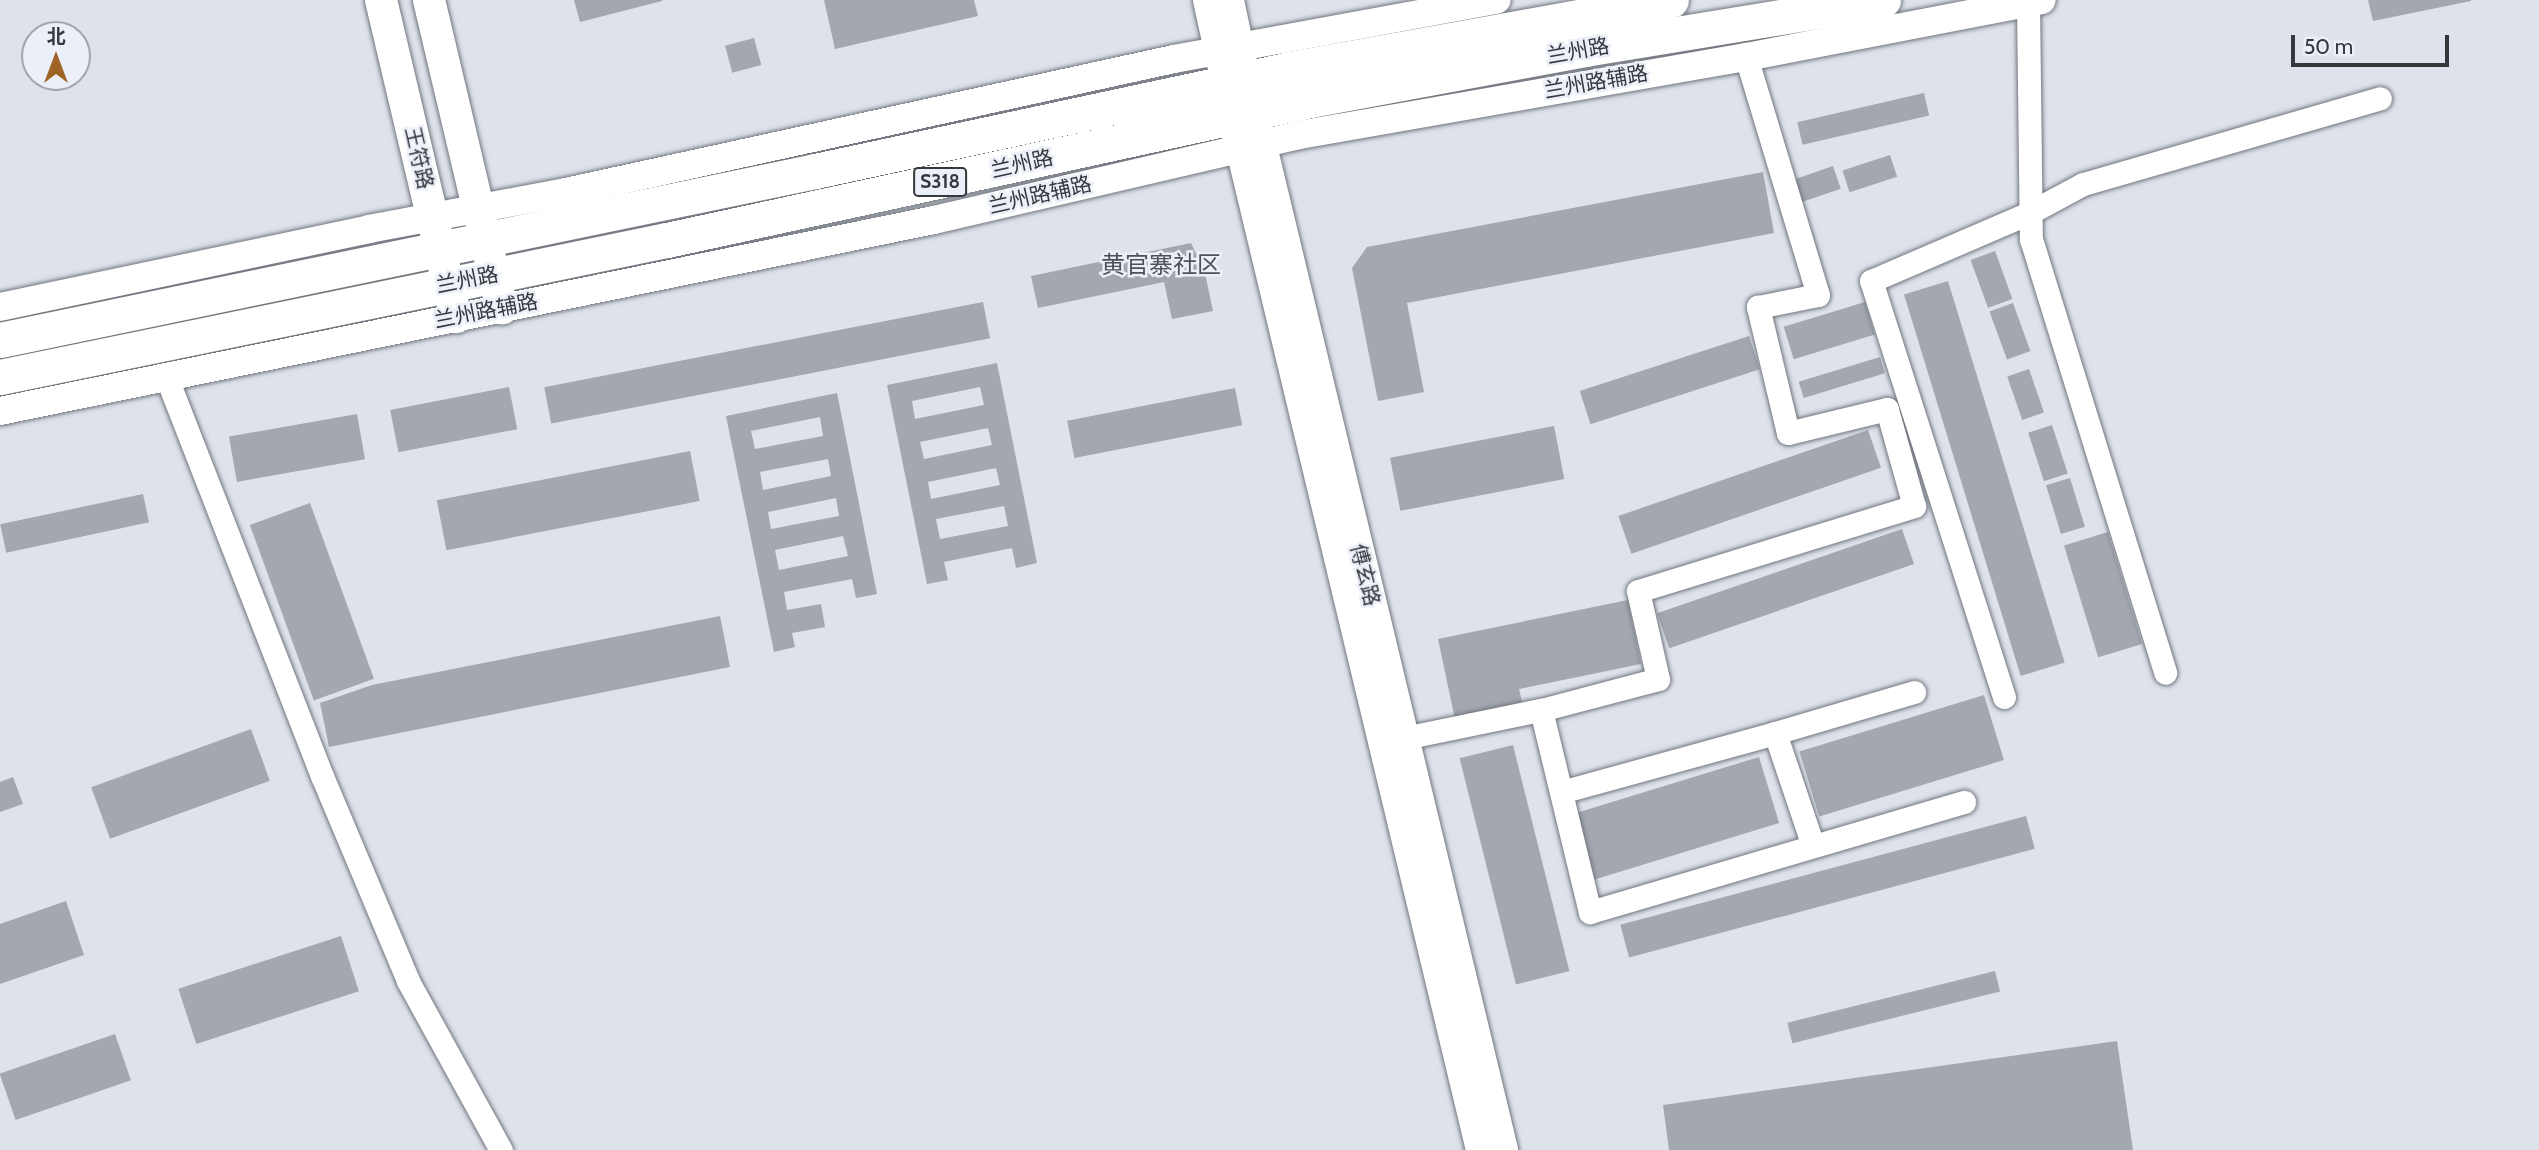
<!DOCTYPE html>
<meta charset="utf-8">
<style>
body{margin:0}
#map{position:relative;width:2539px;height:1150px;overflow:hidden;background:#dde2eb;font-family:Cabin,"Noto Sans SC",sans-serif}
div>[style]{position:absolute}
.building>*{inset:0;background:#a3a7af;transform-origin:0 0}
.roads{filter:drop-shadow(0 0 2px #71757d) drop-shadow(0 0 2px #71757d)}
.minor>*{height:23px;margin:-11.5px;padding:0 11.5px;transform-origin:11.5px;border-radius:11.5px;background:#fff}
.tertiary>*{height:28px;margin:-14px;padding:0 14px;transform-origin:14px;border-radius:14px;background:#fff}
.secondary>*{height:32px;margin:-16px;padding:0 16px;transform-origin:16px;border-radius:16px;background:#fff}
.primary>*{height:35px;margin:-17.5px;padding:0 17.5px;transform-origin:17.5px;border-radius:17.5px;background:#fff}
span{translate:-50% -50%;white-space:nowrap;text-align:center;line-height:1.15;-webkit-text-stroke:5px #ebeff8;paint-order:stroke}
.shield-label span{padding:2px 5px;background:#ebeff8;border:2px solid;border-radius:5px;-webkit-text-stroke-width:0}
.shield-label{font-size:19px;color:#36373b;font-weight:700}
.street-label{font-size:21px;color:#36373b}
.quarter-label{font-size:24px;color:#4d5158}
.north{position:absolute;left:21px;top:21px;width:70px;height:70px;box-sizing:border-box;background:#ebeff8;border:2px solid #a3a5ac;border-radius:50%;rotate:0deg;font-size:19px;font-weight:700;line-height:28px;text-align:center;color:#36373b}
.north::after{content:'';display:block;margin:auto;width:24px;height:32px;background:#9f6325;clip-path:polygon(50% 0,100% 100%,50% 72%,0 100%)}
.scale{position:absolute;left:2291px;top:35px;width:158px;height:32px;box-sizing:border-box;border:4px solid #36373b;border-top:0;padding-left:9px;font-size:21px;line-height:24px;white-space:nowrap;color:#36373b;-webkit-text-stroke:5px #ebeff8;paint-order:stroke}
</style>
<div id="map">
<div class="building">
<i style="clip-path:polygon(574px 0,662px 0,662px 1px,580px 22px)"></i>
<i style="clip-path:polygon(824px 0,974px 0,978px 16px,835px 49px)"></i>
<i style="clip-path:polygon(2368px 0,2471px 0,2471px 1px,2373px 21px)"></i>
<i style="left:754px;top:38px;width:28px;height:30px;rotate:75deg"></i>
<i style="left:1924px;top:93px;width:23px;height:130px;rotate:77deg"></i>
<i style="left:1890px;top:155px;width:23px;height:50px;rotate:72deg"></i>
<i style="left:1833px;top:166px;width:24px;height:42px;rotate:71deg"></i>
<i style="clip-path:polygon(1763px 172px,1774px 233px,1407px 303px,1424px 392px,1378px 401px,1352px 268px,1367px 247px)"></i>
<i style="clip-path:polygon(1191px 243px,1205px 273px,1213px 311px,1172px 319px,1164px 282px,1038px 308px,1031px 276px)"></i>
<i style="left:1995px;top:251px;width:51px;height:26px;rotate:70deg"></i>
<i style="left:1948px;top:281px;width:399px;height:46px;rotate:73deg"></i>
<i style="left:983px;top:302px;width:37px;height:447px;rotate:79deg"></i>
<i style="left:1865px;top:302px;width:34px;height:85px;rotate:73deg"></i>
<i style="left:2013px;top:303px;width:51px;height:25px;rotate:70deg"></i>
<i style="left:1749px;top:336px;width:35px;height:178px;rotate:72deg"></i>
<i style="left:1880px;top:357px;width:17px;height:85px;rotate:73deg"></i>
<i style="clip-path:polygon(evenodd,997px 363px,1037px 563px,1016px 568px,1012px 548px,944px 562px,948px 580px,927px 584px,887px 385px,997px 363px,980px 387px,984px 405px,915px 419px,912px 401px,980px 387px,997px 363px,988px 428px,992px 445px,924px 459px,920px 442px,988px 428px,997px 363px,996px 468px,1000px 485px,931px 499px,928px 482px,996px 468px,997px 363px,1004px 506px,1008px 526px,940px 539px,936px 519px,1004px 506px)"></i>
<i style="left:2029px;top:369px;width:46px;height:23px;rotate:71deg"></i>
<i style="left:509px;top:387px;width:43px;height:121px;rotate:79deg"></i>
<i style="left:1235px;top:388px;width:38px;height:171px;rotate:79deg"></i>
<i style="clip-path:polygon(evenodd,837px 393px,877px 594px,856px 598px,852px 579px,784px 592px,787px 610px,821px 604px,825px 627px,792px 633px,795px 647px,774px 652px,726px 416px,837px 393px,820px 417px,823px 436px,755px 449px,751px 431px,820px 417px,837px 393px,828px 459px,831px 476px,763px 490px,760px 472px,828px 459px,837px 393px,836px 498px,839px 516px,771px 529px,768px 512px,836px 498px,837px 393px,843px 536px,848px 556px,779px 570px,775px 550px,843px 536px)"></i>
<i style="left:357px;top:414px;width:46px;height:130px;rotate:80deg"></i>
<i style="left:2052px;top:425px;width:51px;height:25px;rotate:72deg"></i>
<i style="left:1554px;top:426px;width:54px;height:167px;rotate:79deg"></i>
<i style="left:1868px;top:430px;width:40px;height:264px;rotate:71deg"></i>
<i style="left:690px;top:451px;width:51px;height:258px;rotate:79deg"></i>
<i style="left:2070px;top:478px;width:51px;height:25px;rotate:73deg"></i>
<i style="left:143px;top:494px;width:29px;height:146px;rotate:78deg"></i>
<i style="left:310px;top:503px;width:187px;height:64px;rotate:70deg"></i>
<i style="left:1902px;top:529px;width:37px;height:259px;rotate:71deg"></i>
<i style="left:2108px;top:532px;width:117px;height:46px;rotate:73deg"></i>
<i style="clip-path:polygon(1628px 600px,1641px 664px,1519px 689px,1524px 710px,1456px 724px,1438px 639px)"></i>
<i style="clip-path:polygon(720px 616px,730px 667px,329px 747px,320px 703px,372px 685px)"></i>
<i style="left:1984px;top:695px;width:68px;height:193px;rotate:73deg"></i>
<i style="left:251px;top:729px;width:55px;height:170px;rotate:70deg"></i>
<i style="left:1513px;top:745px;width:233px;height:55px;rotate:76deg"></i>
<i style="left:1759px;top:757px;width:69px;height:193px;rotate:73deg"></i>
<i style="clip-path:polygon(13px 777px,23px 804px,0 812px,0 782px)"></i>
<i style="left:2026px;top:816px;width:34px;height:420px;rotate:75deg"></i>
<i style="clip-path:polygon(66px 901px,84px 955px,0 984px,0 924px)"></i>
<i style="left:341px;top:936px;width:58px;height:171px;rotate:72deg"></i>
<i style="left:1995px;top:971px;width:21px;height:214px;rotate:76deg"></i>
<i style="left:115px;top:1034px;width:49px;height:122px;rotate:71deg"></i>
<i style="clip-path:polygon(2117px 1041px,2133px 1150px,1669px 1150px,1663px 1105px)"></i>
</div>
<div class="roads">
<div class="minor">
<i style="left:2028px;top:3px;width:236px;rotate:89.3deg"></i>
<i style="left:2031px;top:239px;width:454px;rotate:72.8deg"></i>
<i style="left:166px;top:376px;width:429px;rotate:68.7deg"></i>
<i style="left:322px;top:776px;width:222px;rotate:67.2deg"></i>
<i style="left:408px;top:981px;width:193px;rotate:61.2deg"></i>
<i style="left:2004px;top:697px;width:437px;rotate:-107.7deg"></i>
<i style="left:1871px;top:281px;width:172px;rotate:-23.3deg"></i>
<i style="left:2029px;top:213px;width:61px;rotate:-28.2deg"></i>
<i style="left:2083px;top:184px;width:309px;rotate:-16.1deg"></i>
<i style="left:1541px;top:710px;width:208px;rotate:76.4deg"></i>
<i style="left:1590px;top:912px;width:390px;rotate:-16.4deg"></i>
<i style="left:1775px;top:733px;width:145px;rotate:-16.4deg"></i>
<i style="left:1404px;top:738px;width:140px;rotate:-11.6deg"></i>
<i style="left:1541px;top:710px;width:121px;rotate:-14.8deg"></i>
<i style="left:1658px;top:679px;width:90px;rotate:-102.8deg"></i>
<i style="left:1638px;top:591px;width:289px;rotate:-17.1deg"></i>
<i style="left:1914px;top:506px;width:101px;rotate:-105.6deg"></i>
<i style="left:1887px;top:409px;width:102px;rotate:166.4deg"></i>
<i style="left:1788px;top:433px;width:130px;rotate:-103.4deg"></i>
<i style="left:1758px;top:307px;width:61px;rotate:-11.3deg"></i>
<i style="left:1818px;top:295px;width:249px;rotate:-106.8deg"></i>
<i style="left:1561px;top:792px;width:222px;rotate:-15.4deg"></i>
<i style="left:1775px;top:733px;width:119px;rotate:71.4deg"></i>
</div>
<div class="tertiary">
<i style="left:1207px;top:0;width:71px;rotate:77.7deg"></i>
<i style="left:1230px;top:0;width:63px;rotate:78.2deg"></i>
<i style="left:1258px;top:125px;width:1054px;rotate:76.5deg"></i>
<i style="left:1236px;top:133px;width:1046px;rotate:76.51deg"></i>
<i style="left:0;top:307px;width:377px;rotate:-11.9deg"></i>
<i style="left:369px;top:229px;width:200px;rotate:-10.6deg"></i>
<i style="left:566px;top:192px;width:622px;rotate:-12.34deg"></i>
<i style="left:1174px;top:59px;width:328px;rotate:-10.4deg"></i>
<i style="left:0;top:411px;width:953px;rotate:-11.56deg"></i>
<i style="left:934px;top:220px;width:375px;rotate:-13.1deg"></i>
<i style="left:1299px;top:135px;width:454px;rotate:-9.9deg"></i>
<i style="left:1746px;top:57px;width:301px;rotate:-10.9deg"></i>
</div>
<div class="secondary">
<i style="left:381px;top:0;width:326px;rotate:76.7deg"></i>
<i style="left:429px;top:0;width:317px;rotate:76.7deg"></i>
</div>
<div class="primary">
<i style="left:0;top:340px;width:832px;rotate:-11.71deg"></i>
<i style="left:815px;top:171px;width:485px;rotate:-12.1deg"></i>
<i style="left:1289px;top:69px;width:388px;rotate:-10.2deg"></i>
<i style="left:0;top:377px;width:681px;rotate:-11.61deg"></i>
<i style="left:667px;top:240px;width:663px;rotate:-12.28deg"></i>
<i style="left:1315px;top:99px;width:275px;rotate:-10.5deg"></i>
<i style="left:1585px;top:49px;width:302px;rotate:-9.3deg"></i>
</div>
</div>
<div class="shield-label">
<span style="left:940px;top:182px">S318</span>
</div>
<div class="street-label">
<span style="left:1578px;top:51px;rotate:-10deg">兰州路</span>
<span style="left:1596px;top:82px;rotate:-10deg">兰州路辅路</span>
<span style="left:419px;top:158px;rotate:77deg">王符路</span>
<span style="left:1022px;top:164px;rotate:-13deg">兰州路</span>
<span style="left:1040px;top:195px;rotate:-13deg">兰州路辅路</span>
<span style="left:467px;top:280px;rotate:-11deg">兰州路</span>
<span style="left:486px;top:311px;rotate:-11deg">兰州路辅路</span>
<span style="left:1365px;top:575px;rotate:76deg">傅玄路</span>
</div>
<div class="quarter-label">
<span style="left:1161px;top:265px">黄官寨社区</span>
</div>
<div class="north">北</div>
<div class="scale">50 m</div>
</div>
